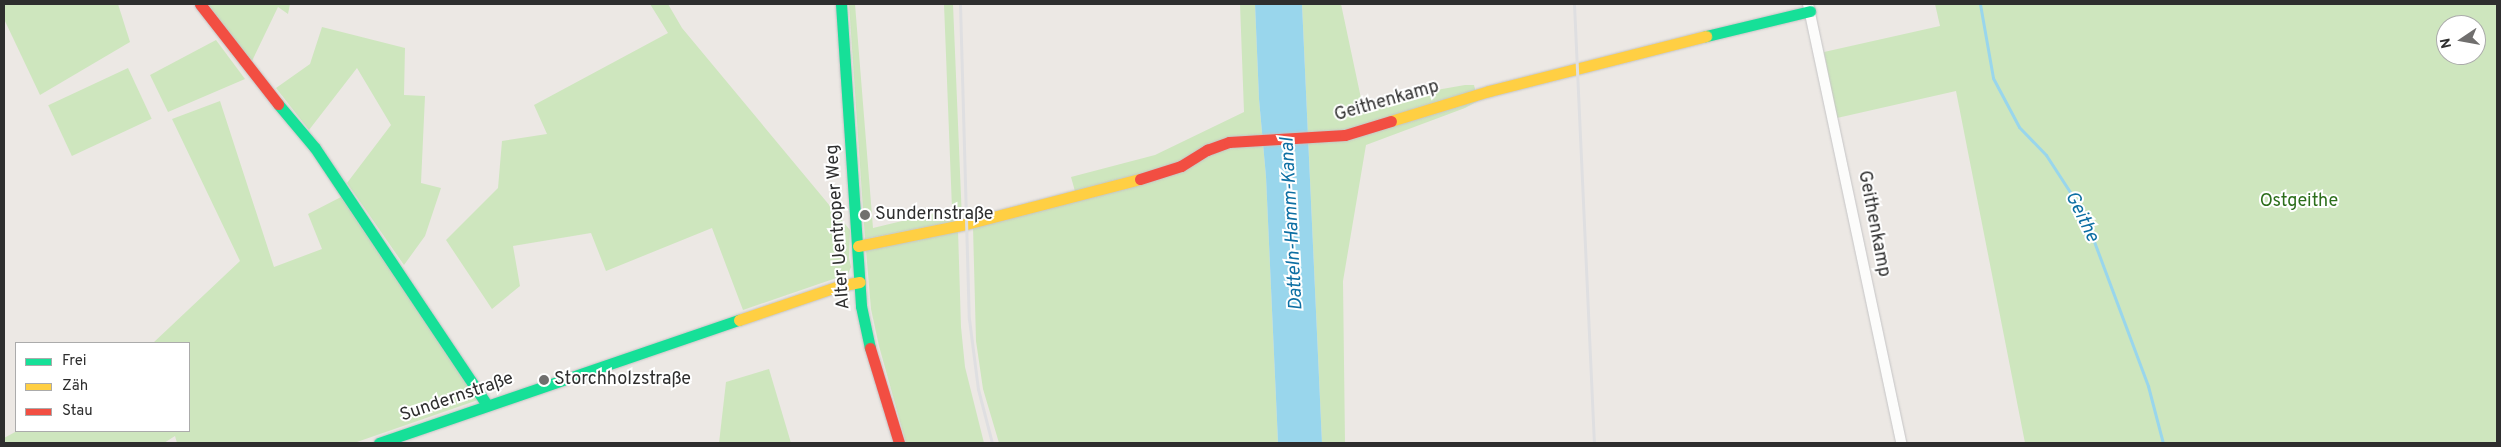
<!DOCTYPE html>
<meta charset="utf-8">
<style>
body{margin:0}
#map{position:relative;width:2501px;height:447px;overflow:hidden;background:#ece8e4;font-family:Overpass,sans-serif}
div>[style]{position:absolute}
.green>*{inset:0;background:#cee6be;transform-origin:0 0}
.water>*{inset:0;background:#99d6ec}
.stream>*{height:3px;margin:-1.5px;padding:0 1.5px;transform-origin:1.5px;border-radius:1.5px;background:#99d6ec}
.roads{filter:drop-shadow(0 0 1px #c5c4c5) drop-shadow(0 0 1px #c5c4c5)}
.street>*{height:10px;margin:-5px;padding:0 5px;transform-origin:5px;border-radius:5px;background:#fcfcfb}
.fast>*{height:11px;margin:-5.5px;padding:0 5.5px;transform-origin:5.5px;border-radius:5.5px;background:#16e098}
.slow>*{height:11px;margin:-5.5px;padding:0 5.5px;transform-origin:5.5px;border-radius:5.5px;background:#ffcf43}
.jam>*{height:11px;margin:-5.5px;padding:0 5.5px;transform-origin:5.5px;border-radius:5.5px;background:#f24e42}
.rail>*{height:3px;margin:-1.5px;padding:0 1.5px;transform-origin:1.5px;border-radius:1.5px;background:#dfdfe1}
.dots>*{width:14px;height:14px;translate:-50% -50%;box-sizing:border-box;border:2px solid #fff;border-radius:50%}
span{translate:-50% -50%;white-space:nowrap;text-align:center;line-height:1.15;-webkit-text-stroke:4px #fff;paint-order:stroke}
.street-label{font-size:18px;color:#2e2e2e}
.park-label{font-size:18px;color:#2c6e1b}
.poi-label{font-size:18px;color:#2e2e2e}
.left{translate:0 -50%;text-align:left}
.water-label{font-size:19px;color:#0d6fa3;font-style:italic}
.frame{position:absolute;inset:0;border:5px solid #2e2e2e;pointer-events:none}
.legend{position:absolute;left:15px;top:342px;width:175px;height:90px;box-sizing:border-box;background:#fff;border:1px solid #ababab;margin:0;padding:6px 9px;list-style:none;font-size:15px;color:#2e2e2e}
.legend li{display:flex;align-items:center;gap:10px;height:25px}
.legend b{width:25px;border:1px solid #ababab}
.north{position:absolute;left:2436px;top:15px;width:50px;height:50px;box-sizing:border-box;background:#fff;border:1px solid #ababab;border-radius:50%;rotate:258deg;font-size:14px;font-weight:700;line-height:20px;text-align:center;color:#2e2e2e}
.north::after{content:'';display:block;margin:auto;width:18px;height:22px;background:#706f6e;clip-path:polygon(50% 0,100% 100%,50% 72%,0 100%)}
</style>
<div id="map">
<div class="green">
<i style="clip-path:polygon(4px 4px,118px 4px,130px 42px,40px 95px,4px 19px)"></i>
<i style="clip-path:polygon(208px 4px,290px 4px,288px 14px,278px 7px,252px 61px,229px 34px)"></i>
<i style="clip-path:polygon(650px 4px,668px 4px,682px 28px,850px 230px,849px 258px,851px 267px,848px 274px,743px 310px,712px 228px,606px 271px,591px 233px,513px 246px,520px 286px,492px 309px,446px 240px,498px 188px,502px 141px,547px 134px,534px 105px,668px 33px)"></i>
<i style="clip-path:polygon(849px 4px,855px 4px,873px 228px,952px 209px,944px 4px,953px 4px,962px 220px,865px 239px)"></i>
<i style="clip-path:polygon(1240px 4px,1255px 4px,1259px 99px,1266px 177px,1278px 443px,999px 443px,983px 389px,976px 341px,973px 227px,1076px 195px,1071px 177px,1155px 155px,1244px 112px)"></i>
<i style="clip-path:polygon(1302px 4px,1341px 4px,1362px 103px,1465px 85px,1474px 85px,1478px 101px,1465px 108px,1366px 145px,1343px 281px,1345px 443px,1322px 443px)"></i>
<i style="clip-path:polygon(evenodd,1935px 4px,2497px 4px,2497px 443px,2025px 443px,1956px 91px,1837px 118px,1824px 52px,1940px 26px,1935px 4px,2446px 25px,2476px 25px,2476px 55px,2446px 55px,2446px 25px)"></i>
<i style="clip-path:polygon(322px 27px,405px 48px,404px 95px,425px 96px,421px 183px,441px 188px,425px 236px,404px 265px,347px 183px,391px 125px,357px 68px,309px 130px,276px 88px,310px 64px)"></i>
<i style="clip-path:polygon(216px 40px,245px 79px,168px 112px,150px 75px)"></i>
<i style="left:128px;top:68px;width:56px;height:88px;rotate:65deg"></i>
<i style="clip-path:polygon(220px 101px,274px 267px,322px 249px,308px 214px,341px 197px,478px 400px,354px 443px,177px 443px,175px 436px,164px 443px,4px 443px,4px 438px,17px 431px,189px 431px,189px 343px,153px 343px,240px 261px,172px 119px)"></i>
<i style="clip-path:polygon(958px 230px,961px 327px,965px 367px,984px 443px,906px 443px,879px 346px,871px 309px,866px 250px)"></i>
<i style="clip-path:polygon(769px 369px,791px 443px,719px 443px,726px 382px)"></i>
</div>
<div class="water">
<i style="clip-path:polygon(1255px 4px,1302px 4px,1322px 443px,1278px 443px,1266px 177px,1259px 99px)"></i>
</div>
<div class="stream">
<i style="left:1980px;top:4px;width:75px;rotate:80deg"></i>
<i style="left:1993px;top:78px;width:55px;rotate:62deg"></i>
<i style="left:2019px;top:127px;width:39px;rotate:46deg"></i>
<i style="left:2046px;top:155px;width:68px;rotate:57deg"></i>
<i style="left:2083px;top:212px;width:186px;rotate:69.5deg"></i>
<i style="left:2148px;top:386px;width:59px;rotate:75.3deg"></i>
</div>
<div class="roads">
<div class="street">
<i style="left:1808px;top:4px;width:449px;rotate:78deg"></i>
</div>
<div class="fast">
<i style="left:841px;top:4px;width:303px;rotate:86.2deg"></i>
<i style="left:861px;top:306px;width:43px;rotate:77.9deg"></i>
<i style="left:1706px;top:36px;width:107px;rotate:-13.5deg"></i>
<i style="left:278px;top:104px;width:57px;rotate:49.9deg"></i>
<i style="left:315px;top:148px;width:309px;rotate:56.2deg"></i>
<i style="left:379px;top:443px;width:380px;rotate:-18.9deg"></i>
</div>
<div class="slow">
<i style="left:1391px;top:121px;width:102px;rotate:-17deg"></i>
<i style="left:1489px;top:91px;width:224px;rotate:-14.2deg"></i>
<i style="left:858px;top:246px;width:110px;rotate:-11.5deg"></i>
<i style="left:966px;top:224px;width:180px;rotate:-14.5deg"></i>
<i style="left:739px;top:320px;width:106px;rotate:-18.8deg"></i>
<i style="left:839px;top:286px;width:21px;rotate:-11deg"></i>
</div>
<div class="jam">
<i style="left:200px;top:4px;width:127px;rotate:52deg"></i>
<i style="left:1140px;top:179px;width:43px;rotate:-17.6deg"></i>
<i style="left:1181px;top:166px;width:31px;rotate:-32deg"></i>
<i style="left:1207px;top:150px;width:23px;rotate:-20deg"></i>
<i style="left:1229px;top:142px;width:116px;rotate:-3.5deg"></i>
<i style="left:1345px;top:135px;width:48px;rotate:-16.9deg"></i>
<i style="left:870px;top:348px;width:99px;rotate:73deg"></i>
</div>
</div>
<div class="rail">
<i style="left:960px;top:4px;width:315px;rotate:88.4deg"></i>
<i style="left:969px;top:319px;width:71px;rotate:82.7deg"></i>
<i style="left:978px;top:389px;width:56px;rotate:75.5deg"></i>
<i style="left:1574px;top:4px;width:439px;rotate:87.4deg"></i>
</div>
<div class="dots">
<i style="left:865px;top:215px;background:#706f6e"></i>
<i style="left:544px;top:380px;background:#706f6e"></i>
</div>
<div class="street-label">
<span style="left:1387px;top:102px;rotate:-16deg">Geithenkamp</span>
<span style="left:1873px;top:224px;rotate:79deg">Geithenkamp</span>
<span style="left:839px;top:227px;rotate:-94deg">Alter Uentroper Weg</span>
<span style="left:457px;top:398px;rotate:-19deg">Sundernstraße</span>
</div>
<div class="park-label">
<span style="left:2299px;top:202px">Ostgeithe</span>
</div>
<div class="poi-label">
<span class="left" style="left:875px;top:215px">Sundernstraße</span>
<span class="left" style="left:554px;top:380px">Storchholzstraße</span>
</div>
<div class="water-label">
<span style="left:2081px;top:217px;rotate:64deg">Geithe</span>
<span style="left:1293px;top:224px;rotate:-93deg">Datteln-Hamm-Kanal</span>
</div>
<div class="frame"></div>
<ul class="legend">
<li><b style="height:6px;background:#16e098"></b>Frei</li>
<li><b style="height:6px;background:#ffcf43"></b>Zäh</li>
<li><b style="height:6px;background:#f24e42"></b>Stau</li>
</ul>
<div class="north">N</div>
</div>
